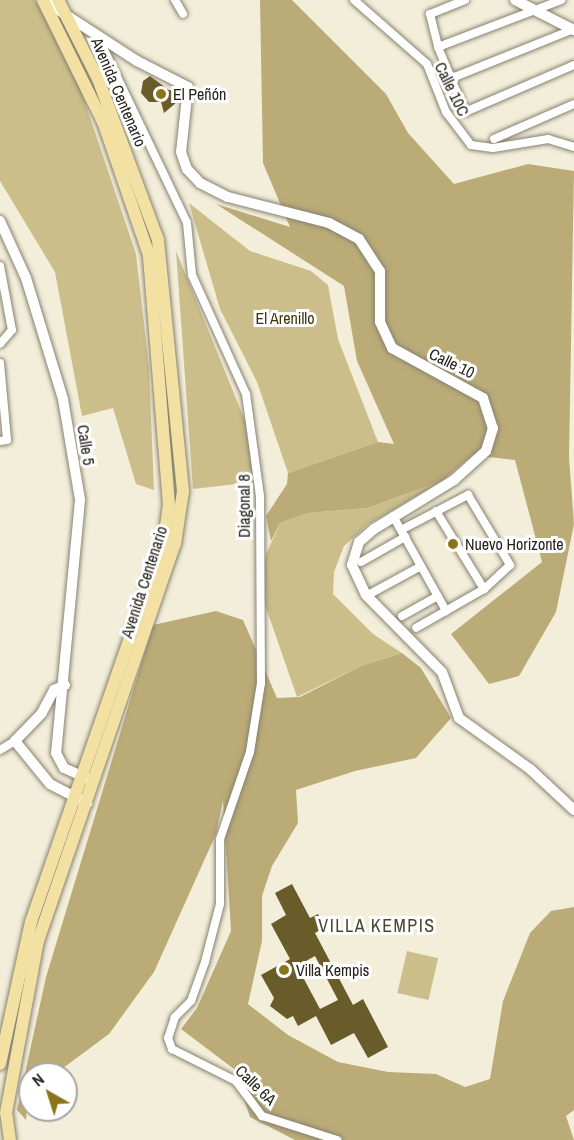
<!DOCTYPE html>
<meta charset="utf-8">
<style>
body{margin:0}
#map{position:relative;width:574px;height:1140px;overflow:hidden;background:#f3eeda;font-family:"Archivo Narrow",sans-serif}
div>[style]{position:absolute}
.green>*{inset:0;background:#ccbe8b;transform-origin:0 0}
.forest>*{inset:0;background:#baab77}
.building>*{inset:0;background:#6a5c2a}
.roads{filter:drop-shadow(0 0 2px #878270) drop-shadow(0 0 2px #878270)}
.street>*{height:8px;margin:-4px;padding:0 4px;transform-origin:4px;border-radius:4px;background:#fff}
.secondary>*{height:10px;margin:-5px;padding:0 5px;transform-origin:5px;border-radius:5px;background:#fff}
.primary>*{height:12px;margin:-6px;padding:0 6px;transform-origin:6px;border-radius:6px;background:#f2e1a3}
.dots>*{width:16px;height:16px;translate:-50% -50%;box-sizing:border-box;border:3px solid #fff;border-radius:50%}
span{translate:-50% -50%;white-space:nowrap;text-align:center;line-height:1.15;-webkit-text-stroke:6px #fff;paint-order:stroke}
.street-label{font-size:16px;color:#23211a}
.poi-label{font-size:16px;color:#23211a}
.left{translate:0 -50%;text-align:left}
.park-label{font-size:16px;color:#3e3307}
.neighbourhood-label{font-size:18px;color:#4a4635;letter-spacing:1.5px}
.north{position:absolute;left:18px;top:1062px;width:60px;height:60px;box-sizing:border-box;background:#fff;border:2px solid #a7a6a3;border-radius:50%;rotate:321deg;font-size:16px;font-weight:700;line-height:24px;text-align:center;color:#23211a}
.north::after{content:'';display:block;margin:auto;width:21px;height:27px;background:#8b7518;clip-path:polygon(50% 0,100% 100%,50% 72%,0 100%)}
</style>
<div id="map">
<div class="green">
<i style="clip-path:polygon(0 0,35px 0,72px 64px,136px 254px,149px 367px,154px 490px,136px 484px,113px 408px,82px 416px,55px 272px,0 181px)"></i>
<i style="clip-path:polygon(189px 203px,250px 251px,311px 271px,328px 285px,338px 339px,378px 442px,288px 473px,257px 382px,220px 309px)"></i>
<i style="clip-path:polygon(176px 251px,248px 428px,254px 482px,193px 489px)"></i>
<i style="clip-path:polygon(442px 481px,367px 525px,344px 546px,334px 572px,333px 594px,373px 634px,402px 653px,361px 666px,297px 697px,263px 599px,264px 559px,280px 523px,308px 513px,367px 508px)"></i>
<i style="left:407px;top:951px;width:32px;height:43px;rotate:13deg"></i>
</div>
<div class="forest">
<i style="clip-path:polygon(260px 0,292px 0,386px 94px,408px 133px,454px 184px,528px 164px,574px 171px,569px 458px,574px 524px,556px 612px,519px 676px,489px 684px,451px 634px,542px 562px,515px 460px,473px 455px,442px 481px,367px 508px,308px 513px,280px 523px,271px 541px,266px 516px,287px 484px,288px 473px,378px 442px,394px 444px,357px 361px,344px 286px,216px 204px,290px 227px,263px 163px)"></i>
<i style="clip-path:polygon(216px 611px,243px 620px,277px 698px,300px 697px,361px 666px,402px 653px,421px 668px,451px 718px,416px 758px,355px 771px,296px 790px,298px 823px,272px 866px,262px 896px,262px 941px,248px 1004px,288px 1035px,338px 1062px,388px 1072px,436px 1074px,465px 1087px,490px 1079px,503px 1001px,530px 933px,551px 911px,574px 907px,574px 1110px,566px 1116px,574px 1140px,295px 1140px,250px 1117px,234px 1069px,181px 1029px,197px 1008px,231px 931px,223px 801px,216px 834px,154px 972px,109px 1034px,55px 1074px,30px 1074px,26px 1120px,17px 1110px,46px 977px,153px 625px)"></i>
</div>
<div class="building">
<i style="clip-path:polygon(150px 76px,169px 90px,179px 91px,177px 102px,164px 113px,161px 102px,149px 102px,141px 93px,143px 81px)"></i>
<i style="clip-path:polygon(evenodd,292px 884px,310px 918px,318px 914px,325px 927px,315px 933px,353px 1005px,363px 999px,388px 1047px,368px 1058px,354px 1033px,331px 1045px,316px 1016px,298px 1026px,293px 1016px,287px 1019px,270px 1006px,274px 998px,261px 975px,290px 959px,271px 924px,286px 915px,275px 893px,292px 884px,315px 956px,338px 1000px,320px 1009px,297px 966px,315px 956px)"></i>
</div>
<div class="roads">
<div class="street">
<i style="left:175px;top:0;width:16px;rotate:60deg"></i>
<i style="left:354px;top:0;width:97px;rotate:41.2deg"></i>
<i style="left:427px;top:64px;width:52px;rotate:68.4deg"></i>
<i style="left:446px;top:112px;width:41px;rotate:52.9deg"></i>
<i style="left:471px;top:145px;width:22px;rotate:8deg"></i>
<i style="left:493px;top:148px;width:56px;rotate:-9.3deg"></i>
<i style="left:548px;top:139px;width:27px;rotate:17deg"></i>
<i style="left:465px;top:0;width:38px;rotate:158deg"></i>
<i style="left:430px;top:14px;width:34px;rotate:76deg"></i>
<i style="left:438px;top:47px;width:70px;rotate:67.4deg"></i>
<i style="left:465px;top:112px;width:119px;rotate:-23.3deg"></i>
<i style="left:97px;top:35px;width:208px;rotate:64.4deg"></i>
<i style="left:187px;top:223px;width:52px;rotate:84.5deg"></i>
<i style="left:192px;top:275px;width:131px;rotate:65.6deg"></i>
<i style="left:246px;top:394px;width:103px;rotate:82.2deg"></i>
<i style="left:260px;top:496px;width:187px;rotate:89.7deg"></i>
<i style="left:261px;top:683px;width:70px;rotate:99.1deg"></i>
<i style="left:250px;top:752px;width:92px;rotate:109deg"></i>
<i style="left:220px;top:839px;width:65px;rotate:90deg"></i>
<i style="left:220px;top:904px;width:60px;rotate:104.5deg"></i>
<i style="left:205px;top:962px;width:41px;rotate:109.7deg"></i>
<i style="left:191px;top:1001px;width:23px;rotate:135deg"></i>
<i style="left:175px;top:1017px;width:22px;rotate:108deg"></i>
<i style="left:168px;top:1038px;width:12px;rotate:70deg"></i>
<i style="left:172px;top:1049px;width:72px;rotate:26.6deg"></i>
<i style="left:236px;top:1081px;width:44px;rotate:53.4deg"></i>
<i style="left:262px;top:1116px;width:79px;rotate:17.7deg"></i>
<i style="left:438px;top:47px;width:132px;rotate:-20.9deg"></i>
<i style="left:452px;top:78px;width:131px;rotate:-21.9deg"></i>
<i style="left:494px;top:139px;width:87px;rotate:-23.6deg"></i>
<i style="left:0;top:266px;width:65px;rotate:79.4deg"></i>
<i style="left:12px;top:330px;width:18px;rotate:131deg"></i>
<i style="left:0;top:363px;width:77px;rotate:84.8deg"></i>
<i style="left:7px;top:440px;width:7px;rotate:172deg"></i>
<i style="left:436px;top:511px;width:92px;rotate:58.4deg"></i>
<i style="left:393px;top:516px;width:109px;rotate:60.8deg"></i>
<i style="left:401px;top:530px;width:76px;rotate:-27.6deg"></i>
<i style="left:468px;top:495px;width:82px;rotate:59deg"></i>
<i style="left:510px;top:565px;width:35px;rotate:137deg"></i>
<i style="left:484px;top:589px;width:78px;rotate:150.2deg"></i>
<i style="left:361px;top:562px;width:51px;rotate:-29.6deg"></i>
<i style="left:368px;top:595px;width:60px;rotate:-28.7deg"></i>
<i style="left:402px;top:616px;width:41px;rotate:-29.1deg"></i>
<i style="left:0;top:750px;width:17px;rotate:-31deg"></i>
</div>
<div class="secondary">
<i style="left:43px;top:0;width:112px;rotate:33deg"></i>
<i style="left:137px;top:61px;width:57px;rotate:27deg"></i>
<i style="left:188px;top:87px;width:65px;rotate:96.1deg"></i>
<i style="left:181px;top:152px;width:18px;rotate:71deg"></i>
<i style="left:187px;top:169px;width:19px;rotate:47deg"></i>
<i style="left:200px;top:183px;width:31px;rotate:27deg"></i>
<i style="left:228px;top:197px;width:104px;rotate:14.4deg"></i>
<i style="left:329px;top:223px;width:34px;rotate:28deg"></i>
<i style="left:359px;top:239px;width:38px;rotate:57deg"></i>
<i style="left:380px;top:271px;width:51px;rotate:90deg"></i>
<i style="left:380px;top:322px;width:29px;rotate:65deg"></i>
<i style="left:392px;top:348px;width:104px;rotate:28.8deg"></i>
<i style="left:483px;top:398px;width:32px;rotate:72deg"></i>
<i style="left:493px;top:428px;width:24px;rotate:107deg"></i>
<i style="left:486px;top:451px;width:43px;rotate:137.8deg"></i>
<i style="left:454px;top:480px;width:94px;rotate:148.5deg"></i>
<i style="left:374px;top:529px;width:20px;rotate:139deg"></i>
<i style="left:359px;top:542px;width:24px;rotate:107deg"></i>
<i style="left:352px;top:565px;width:33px;rotate:65deg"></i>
<i style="left:366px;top:595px;width:108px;rotate:45.4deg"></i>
<i style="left:442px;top:672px;width:49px;rotate:69.7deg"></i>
<i style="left:459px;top:718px;width:87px;rotate:35.7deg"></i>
<i style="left:530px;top:769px;width:60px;rotate:43deg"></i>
<i style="left:515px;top:0;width:66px;rotate:27deg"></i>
<i style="left:0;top:221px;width:63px;rotate:65.5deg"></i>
<i style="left:26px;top:278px;width:127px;rotate:73deg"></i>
<i style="left:63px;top:399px;width:102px;rotate:80.4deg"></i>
<i style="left:80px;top:500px;width:254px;rotate:95.4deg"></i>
<i style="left:56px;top:753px;width:17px;rotate:62deg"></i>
<i style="left:64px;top:768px;width:27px;rotate:24deg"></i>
<i style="left:65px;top:685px;width:12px;rotate:156deg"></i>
<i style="left:54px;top:690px;width:26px;rotate:118deg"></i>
<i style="left:42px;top:713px;width:39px;rotate:134deg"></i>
<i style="left:15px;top:741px;width:55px;rotate:50.9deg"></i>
<i style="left:50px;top:784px;width:42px;rotate:27.2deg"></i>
</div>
<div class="primary">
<i style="left:0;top:1064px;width:145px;rotate:-77.7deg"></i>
<i style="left:31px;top:922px;width:404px;rotate:-70.8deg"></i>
<i style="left:164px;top:540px;width:35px;rotate:-82deg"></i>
<i style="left:169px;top:505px;width:251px;rotate:-94.6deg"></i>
<i style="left:149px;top:255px;width:139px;rotate:-109deg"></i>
<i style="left:104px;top:124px;width:138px;rotate:-116.2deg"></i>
<i style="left:10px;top:1140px;width:27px;rotate:-98deg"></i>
<i style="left:6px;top:1113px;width:175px;rotate:-79.5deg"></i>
<i style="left:38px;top:941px;width:420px;rotate:-71deg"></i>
<i style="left:175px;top:544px;width:54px;rotate:-81.4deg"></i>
<i style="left:183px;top:491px;width:252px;rotate:-95.7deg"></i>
<i style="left:158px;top:240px;width:170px;rotate:-110.4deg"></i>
<i style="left:99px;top:81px;width:91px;rotate:-116.8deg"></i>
</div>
</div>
<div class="dots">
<i style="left:161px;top:94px;background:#8b7518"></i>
<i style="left:453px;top:544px;background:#8b7518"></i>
<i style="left:284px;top:970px;background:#8b7518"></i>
</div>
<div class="street-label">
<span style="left:452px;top:89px;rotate:64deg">Calle 10C</span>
<span style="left:119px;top:92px;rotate:67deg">Avenida Centenario</span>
<span style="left:452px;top:363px;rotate:26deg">Calle 10</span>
<span style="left:86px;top:445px;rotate:81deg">Calle 5</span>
<span style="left:244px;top:506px;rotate:-90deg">Diagonal 8</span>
<span style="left:144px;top:582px;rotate:-72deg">Avenida Centenario</span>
<span style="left:256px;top:1085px;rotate:44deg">Calle 6A</span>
</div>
<div class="poi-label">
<span class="left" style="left:173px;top:94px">El Peñón</span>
<span class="left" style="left:465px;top:544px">Nuevo Horizonte</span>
<span class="left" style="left:296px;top:970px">Villa Kempis</span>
</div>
<div class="park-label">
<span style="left:285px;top:318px">El Arenillo</span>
</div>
<div class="neighbourhood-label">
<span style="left:377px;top:926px">VILLA KEMPIS</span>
</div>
<div class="north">N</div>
</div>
